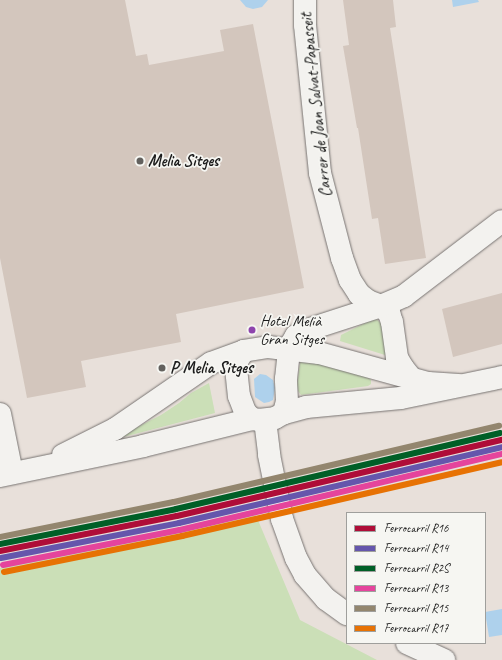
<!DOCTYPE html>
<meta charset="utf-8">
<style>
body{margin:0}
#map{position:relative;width:502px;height:660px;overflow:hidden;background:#e8e0da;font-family:Caveat,sans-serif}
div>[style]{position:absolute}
.green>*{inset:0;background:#cbdfb7}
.water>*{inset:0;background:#aed1ec}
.building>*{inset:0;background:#d3c6bd}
.roads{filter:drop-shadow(0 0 1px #787472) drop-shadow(0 0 1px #787472)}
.street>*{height:22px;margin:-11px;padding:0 11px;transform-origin:11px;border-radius:11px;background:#f3f2ef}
.secondary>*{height:22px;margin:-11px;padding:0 11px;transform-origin:11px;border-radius:11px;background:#f3f2ef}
.rail-1>*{height:6px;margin:-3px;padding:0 3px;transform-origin:3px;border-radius:3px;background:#af0d38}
.rail-2>*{height:6px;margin:-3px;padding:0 3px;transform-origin:3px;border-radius:3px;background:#6556ac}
.rail-3>*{height:6px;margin:-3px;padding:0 3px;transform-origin:3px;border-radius:3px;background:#005f27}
.rail-4>*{height:6px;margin:-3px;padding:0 3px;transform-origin:3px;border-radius:3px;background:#e5449c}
.rail-5>*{height:6px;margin:-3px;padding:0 3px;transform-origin:3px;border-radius:3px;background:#93866e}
.rail-6>*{height:6px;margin:-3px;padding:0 3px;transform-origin:3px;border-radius:3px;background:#e77204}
.dots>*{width:11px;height:11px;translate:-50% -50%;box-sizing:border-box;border:2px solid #f6f6f2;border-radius:50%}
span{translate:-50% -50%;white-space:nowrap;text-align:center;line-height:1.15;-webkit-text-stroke:3.5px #f6f6f2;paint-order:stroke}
.bus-label{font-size:16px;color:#1c1c1c}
.left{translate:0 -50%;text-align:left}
.street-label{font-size:17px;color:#1c1c1c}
.poi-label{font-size:17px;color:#1c1c1c;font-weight:700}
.legend{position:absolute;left:346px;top:512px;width:140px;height:132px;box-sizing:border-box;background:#f6f6f2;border:1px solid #9f9f9c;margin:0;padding:5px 7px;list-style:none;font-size:12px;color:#1c1c1c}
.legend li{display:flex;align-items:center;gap:8px;height:20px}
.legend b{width:20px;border:1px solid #9f9f9c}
</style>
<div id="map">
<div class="green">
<i style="clip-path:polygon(375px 318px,383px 325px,387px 353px,385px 355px,340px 341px,341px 335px)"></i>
<i style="clip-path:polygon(302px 359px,367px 376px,371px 380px,371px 384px,368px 386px,301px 395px,298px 391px,297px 385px,300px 363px)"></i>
<i style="clip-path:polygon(209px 383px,215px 413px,112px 440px,161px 415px,179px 403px,191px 393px)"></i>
<i style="clip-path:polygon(255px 513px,300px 620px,377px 660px,0 660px,0 568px)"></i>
</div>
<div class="water">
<i style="clip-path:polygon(240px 0,268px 0,262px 7px,253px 9px,246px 7px)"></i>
<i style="clip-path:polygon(452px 0,478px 0,479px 2px,453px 7px)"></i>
<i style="clip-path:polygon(260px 374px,266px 375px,273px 380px,275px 388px,273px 400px,269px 402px,264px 403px,255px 397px,254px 379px)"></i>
<i style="clip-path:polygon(502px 609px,502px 635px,489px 637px,485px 612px)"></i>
</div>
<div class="building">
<i style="clip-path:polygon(0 0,125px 0,136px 56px,147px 54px,149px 65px,224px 51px,220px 30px,253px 24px,304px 288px,176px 314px,181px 342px,81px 361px,86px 387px,27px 398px,0 258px)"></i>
<i style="clip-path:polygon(343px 0,393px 0,396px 27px,390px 28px,426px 258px,385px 264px,378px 218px,372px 219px,358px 128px,357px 128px,343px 46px,349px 45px)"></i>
<i style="clip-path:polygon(502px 293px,502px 344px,453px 357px,442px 309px)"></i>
</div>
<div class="roads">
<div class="street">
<i style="left:305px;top:0;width:25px;rotate:90deg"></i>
<i style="left:305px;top:25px;width:149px;rotate:84.2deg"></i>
<i style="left:320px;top:173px;width:88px;rotate:75.5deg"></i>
<i style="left:342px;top:258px;width:23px;rotate:70deg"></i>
<i style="left:350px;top:280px;width:17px;rotate:57deg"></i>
<i style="left:359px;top:294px;width:11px;rotate:38deg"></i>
<i style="left:368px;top:301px;width:14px;rotate:21deg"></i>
<i style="left:381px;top:306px;width:11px;rotate:41deg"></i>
<i style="left:389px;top:313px;width:9px;rotate:72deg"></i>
<i style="left:392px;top:322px;width:36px;rotate:82deg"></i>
<i style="left:397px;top:358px;width:12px;rotate:59deg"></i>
<i style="left:403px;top:368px;width:14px;rotate:51deg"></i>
<i style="left:284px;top:413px;width:12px;rotate:-76deg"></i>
<i style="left:287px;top:401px;width:22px;rotate:-93deg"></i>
<i style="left:286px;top:379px;width:31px;rotate:-84deg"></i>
<i style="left:289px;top:348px;width:14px;rotate:-60deg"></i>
<i style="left:296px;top:336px;width:9px;rotate:-32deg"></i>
<i style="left:304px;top:331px;width:81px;rotate:-18deg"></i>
<i style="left:381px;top:306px;width:25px;rotate:-23deg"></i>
<i style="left:404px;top:296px;width:123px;rotate:-37.4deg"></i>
<i style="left:0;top:414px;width:60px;rotate:78.5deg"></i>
<i style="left:63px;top:455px;width:58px;rotate:-26.6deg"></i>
<i style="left:115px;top:429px;width:116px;rotate:-34.5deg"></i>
<i style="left:211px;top:363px;width:35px;rotate:-20deg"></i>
<i style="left:0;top:476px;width:146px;rotate:-11.8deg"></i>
<i style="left:143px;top:446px;width:112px;rotate:-13.9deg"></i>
</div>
<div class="secondary">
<i style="left:458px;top:385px;width:30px;rotate:-176deg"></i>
<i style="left:428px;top:383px;width:113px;rotate:-164.6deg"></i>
<i style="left:319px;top:353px;width:51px;rotate:-173.3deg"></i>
<i style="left:268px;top:347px;width:24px;rotate:171deg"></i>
<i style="left:244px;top:351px;width:10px;rotate:127deg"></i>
<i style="left:238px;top:359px;width:9px;rotate:103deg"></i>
<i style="left:236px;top:368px;width:28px;rotate:84deg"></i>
<i style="left:239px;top:396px;width:17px;rotate:69deg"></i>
<i style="left:245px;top:412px;width:10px;rotate:45deg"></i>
<i style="left:252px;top:419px;width:7px;rotate:8deg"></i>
<i style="left:259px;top:420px;width:16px;rotate:-7deg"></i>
<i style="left:275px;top:418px;width:10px;rotate:-29deg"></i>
<i style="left:284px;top:413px;width:23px;rotate:-15deg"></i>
<i style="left:306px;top:407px;width:95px;rotate:-5.4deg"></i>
<i style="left:401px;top:398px;width:103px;rotate:-11.7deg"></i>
<i style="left:265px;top:420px;width:35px;rotate:83deg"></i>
<i style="left:269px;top:455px;width:65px;rotate:78.5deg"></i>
<i style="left:282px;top:519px;width:41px;rotate:70.3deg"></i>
<i style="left:296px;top:558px;width:19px;rotate:62deg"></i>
<i style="left:305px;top:575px;width:32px;rotate:49deg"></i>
<i style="left:326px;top:599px;width:26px;rotate:36deg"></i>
<i style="left:407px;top:643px;width:41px;rotate:24.7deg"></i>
</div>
</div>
<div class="rail-1">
<i style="left:0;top:551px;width:180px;rotate:-11.2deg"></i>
<i style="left:177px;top:516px;width:334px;rotate:-13.2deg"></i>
</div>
<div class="rail-2">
<i style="left:1px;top:558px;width:181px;rotate:-11.1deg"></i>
<i style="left:179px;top:523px;width:332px;rotate:-13.2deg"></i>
</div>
<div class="rail-3">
<i style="left:0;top:544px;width:179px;rotate:-11.2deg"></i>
<i style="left:176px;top:509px;width:333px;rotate:-13.2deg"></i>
</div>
<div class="rail-4">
<i style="left:3px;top:565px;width:180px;rotate:-11.2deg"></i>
<i style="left:180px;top:530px;width:331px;rotate:-13.3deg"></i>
</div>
<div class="rail-5">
<i style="left:0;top:537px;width:177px;rotate:-11.4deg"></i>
<i style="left:174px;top:502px;width:334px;rotate:-13.2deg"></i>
</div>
<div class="rail-6">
<i style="left:4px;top:572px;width:182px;rotate:-11.4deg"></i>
<i style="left:182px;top:536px;width:328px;rotate:-13deg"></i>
</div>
<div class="dots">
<i style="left:140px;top:161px;background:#63615e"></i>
<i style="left:252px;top:330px;background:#8e44ad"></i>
<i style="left:162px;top:368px;background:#63615e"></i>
</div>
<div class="bus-label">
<span class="left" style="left:260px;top:330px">Hotel Melià<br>Gran Sitges</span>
</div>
<div class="street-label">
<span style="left:316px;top:105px;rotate:-96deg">Carrer de Joan Salvat-Papasseit</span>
</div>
<div class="poi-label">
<span class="left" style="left:148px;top:161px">Melia Sitges</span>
<span class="left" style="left:170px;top:368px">P Melia Sitges</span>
</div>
<ul class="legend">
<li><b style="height:5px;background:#af0d38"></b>Ferrocarril R16</li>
<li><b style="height:5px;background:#6556ac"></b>Ferrocarril R14</li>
<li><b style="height:5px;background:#005f27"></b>Ferrocarril R2S</li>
<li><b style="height:5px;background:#e5449c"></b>Ferrocarril R13</li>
<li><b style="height:5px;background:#93866e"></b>Ferrocarril R15</li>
<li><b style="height:5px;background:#e77204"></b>Ferrocarril R17</li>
</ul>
</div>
